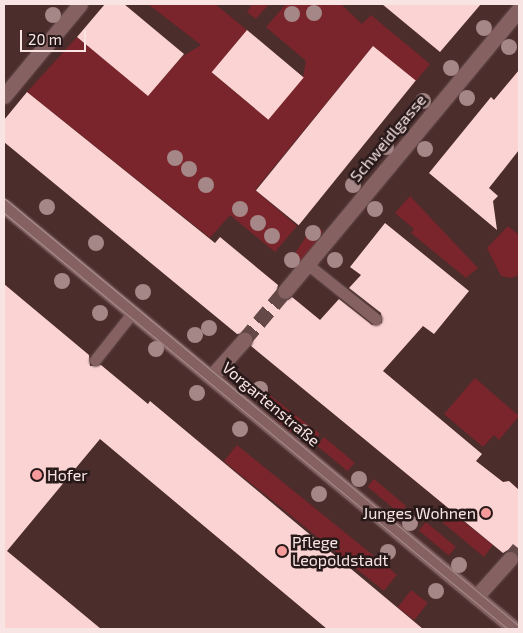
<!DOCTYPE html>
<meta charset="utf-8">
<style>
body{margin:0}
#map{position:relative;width:523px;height:633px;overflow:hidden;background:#4b2d2c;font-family:"Exo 2",sans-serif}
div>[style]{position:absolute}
.green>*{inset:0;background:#7a242b;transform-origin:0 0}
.building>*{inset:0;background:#fbd3d2;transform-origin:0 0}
.street-tunnel>*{height:15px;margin-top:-7.5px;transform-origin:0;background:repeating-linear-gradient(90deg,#654848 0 15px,transparent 0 23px)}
.roads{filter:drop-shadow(0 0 1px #644a4b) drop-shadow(0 0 1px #644a4b)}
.lane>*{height:11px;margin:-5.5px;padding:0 5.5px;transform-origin:5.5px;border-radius:5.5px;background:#856261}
.street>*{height:15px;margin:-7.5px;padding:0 7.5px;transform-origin:7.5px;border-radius:7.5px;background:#856261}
.tram>*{height:1px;margin:-0.5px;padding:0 0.5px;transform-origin:0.5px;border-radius:0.5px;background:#a78e8e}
.trees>*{width:16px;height:16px;margin:-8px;border-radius:50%;background:#a48786}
.dots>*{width:14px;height:14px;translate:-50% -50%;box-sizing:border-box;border:2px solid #281919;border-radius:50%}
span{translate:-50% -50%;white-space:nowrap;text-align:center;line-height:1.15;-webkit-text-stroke:5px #281919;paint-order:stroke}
.street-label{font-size:16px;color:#f9e4e4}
.poi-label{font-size:16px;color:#f9e4e4}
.left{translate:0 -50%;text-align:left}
.right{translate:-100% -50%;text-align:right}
.frame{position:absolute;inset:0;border:5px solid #f9e4e4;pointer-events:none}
.scale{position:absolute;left:20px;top:30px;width:66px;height:22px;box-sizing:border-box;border:2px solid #f9e4e4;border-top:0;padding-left:6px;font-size:15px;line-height:18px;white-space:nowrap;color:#f9e4e4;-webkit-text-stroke:4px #281919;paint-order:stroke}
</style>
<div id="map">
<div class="green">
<i style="clip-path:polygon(148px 4px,215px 4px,247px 30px,212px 73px,268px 119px,303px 77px,306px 61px,266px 27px,286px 4px,341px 4px,362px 24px,371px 15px,430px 64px,416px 81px,373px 46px,255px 190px,297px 226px,275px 252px,230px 215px,210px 238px,27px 92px,77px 37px,148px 95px,183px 56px,201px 45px)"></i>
<i style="clip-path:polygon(252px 4px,269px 4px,256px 19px,247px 12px)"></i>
<i style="clip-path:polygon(410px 196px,478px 268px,466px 278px,411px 233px,414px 229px,395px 213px)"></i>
<i style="left:314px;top:225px;width:11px;height:45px;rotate:34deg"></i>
<i style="clip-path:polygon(508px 226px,519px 235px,519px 275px,512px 278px,501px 276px,487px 248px)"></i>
<i style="clip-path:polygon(475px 378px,519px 416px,499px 440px,494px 435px,483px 447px,444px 414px)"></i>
<i style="clip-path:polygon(254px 383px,320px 434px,310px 446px,278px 422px,250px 388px)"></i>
<i style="left:324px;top:437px;width:40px;height:11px;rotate:40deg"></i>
<i style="left:237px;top:445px;width:206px;height:21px;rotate:39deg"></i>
<i style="left:374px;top:479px;width:42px;height:10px;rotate:40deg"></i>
<i style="clip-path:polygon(459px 518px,493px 545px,484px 557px,442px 522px)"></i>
<i style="left:426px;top:522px;width:39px;height:11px;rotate:40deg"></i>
<i style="left:411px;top:590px;width:21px;height:22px;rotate:37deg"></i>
</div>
<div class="building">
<i style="clip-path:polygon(105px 4px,124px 4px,184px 54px,148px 96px,77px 37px)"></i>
<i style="clip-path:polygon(382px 4px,481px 4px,440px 52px)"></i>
<i style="left:247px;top:30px;width:74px;height:55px;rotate:40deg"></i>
<i style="left:373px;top:46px;width:55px;height:186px;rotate:39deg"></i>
<i style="clip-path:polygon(519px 70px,519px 150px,489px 188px,498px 196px,493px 201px,497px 230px,429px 173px,491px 97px,494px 100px)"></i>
<i style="clip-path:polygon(27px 92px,215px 243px,220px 237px,278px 285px,276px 294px,279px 298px,288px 300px,292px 297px,320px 320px,339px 299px,372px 325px,382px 323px,381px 313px,349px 288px,361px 275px,350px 267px,385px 223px,469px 291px,434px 334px,423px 326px,383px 371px,482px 454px,476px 461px,503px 482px,509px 481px,519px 490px,519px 567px,516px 552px,508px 550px,503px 553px,251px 346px,253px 338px,250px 333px,237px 334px,4px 142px,4px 120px)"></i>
<i style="clip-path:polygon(4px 284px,89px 355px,90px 366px,101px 365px,148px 404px,150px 401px,423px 629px,327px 629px,100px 439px,7px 551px,101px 629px,4px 629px)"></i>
</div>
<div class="street-tunnel">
<i style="left:244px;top:340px;width:64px;rotate:-50.1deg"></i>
<i style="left:510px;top:559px;width:14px;rotate:-51deg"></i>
</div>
<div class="roads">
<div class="lane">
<i style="left:307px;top:264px;width:88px;rotate:38.6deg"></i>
<i style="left:95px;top:360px;width:61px;rotate:-51.6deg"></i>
</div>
<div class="street">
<i style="left:4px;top:96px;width:119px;rotate:-50.4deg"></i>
<i style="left:4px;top:206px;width:663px;rotate:39.62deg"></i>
<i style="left:285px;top:291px;width:366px;rotate:-50.3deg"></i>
<i style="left:211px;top:377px;width:50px;rotate:-48.3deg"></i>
<i style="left:476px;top:597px;width:51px;rotate:-48.2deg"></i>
</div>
</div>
<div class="tram">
<i style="left:4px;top:198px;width:670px;rotate:39.73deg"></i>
<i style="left:4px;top:213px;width:654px;rotate:39.54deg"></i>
</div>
<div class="trees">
<i style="left:314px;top:13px"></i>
<i style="left:292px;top:14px"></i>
<i style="left:53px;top:15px"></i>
<i style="left:484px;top:28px"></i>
<i style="left:509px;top:47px"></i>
<i style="left:451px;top:68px"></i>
<i style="left:467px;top:98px"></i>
<i style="left:423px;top:101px"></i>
<i style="left:386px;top:147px"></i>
<i style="left:425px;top:149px"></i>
<i style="left:175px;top:158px"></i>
<i style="left:189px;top:169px"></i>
<i style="left:206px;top:185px"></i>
<i style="left:353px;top:185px"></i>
<i style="left:47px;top:207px"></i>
<i style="left:240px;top:209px"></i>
<i style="left:375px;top:209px"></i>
<i style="left:258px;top:223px"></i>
<i style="left:313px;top:233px"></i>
<i style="left:272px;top:236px"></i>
<i style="left:96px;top:243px"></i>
<i style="left:292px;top:260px"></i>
<i style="left:335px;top:260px"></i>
<i style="left:62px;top:281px"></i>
<i style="left:143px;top:292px"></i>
<i style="left:100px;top:313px"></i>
<i style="left:209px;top:328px"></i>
<i style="left:195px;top:335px"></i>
<i style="left:156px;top:349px"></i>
<i style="left:260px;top:389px"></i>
<i style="left:197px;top:393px"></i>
<i style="left:240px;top:429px"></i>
<i style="left:303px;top:432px"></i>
<i style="left:359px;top:479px"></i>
<i style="left:319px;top:494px"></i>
<i style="left:410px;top:523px"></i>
<i style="left:388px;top:552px"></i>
<i style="left:459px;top:565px"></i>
<i style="left:436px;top:591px"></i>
</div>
<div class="dots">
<i style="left:37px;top:475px;background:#f59b9b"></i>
<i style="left:486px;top:513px;background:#f59b9b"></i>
<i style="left:282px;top:551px;background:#f59b9b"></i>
</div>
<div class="street-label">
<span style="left:388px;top:138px;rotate:-50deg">Schweidlgasse</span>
<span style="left:271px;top:404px;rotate:40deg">Vorgartenstraße</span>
</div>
<div class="poi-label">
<span class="left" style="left:47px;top:475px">Hofer</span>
<span class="right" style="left:476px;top:513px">Junges Wohnen</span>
<span class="left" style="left:292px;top:551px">Pflege<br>Leopoldstadt</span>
</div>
<div class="frame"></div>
<div class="scale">20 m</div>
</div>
